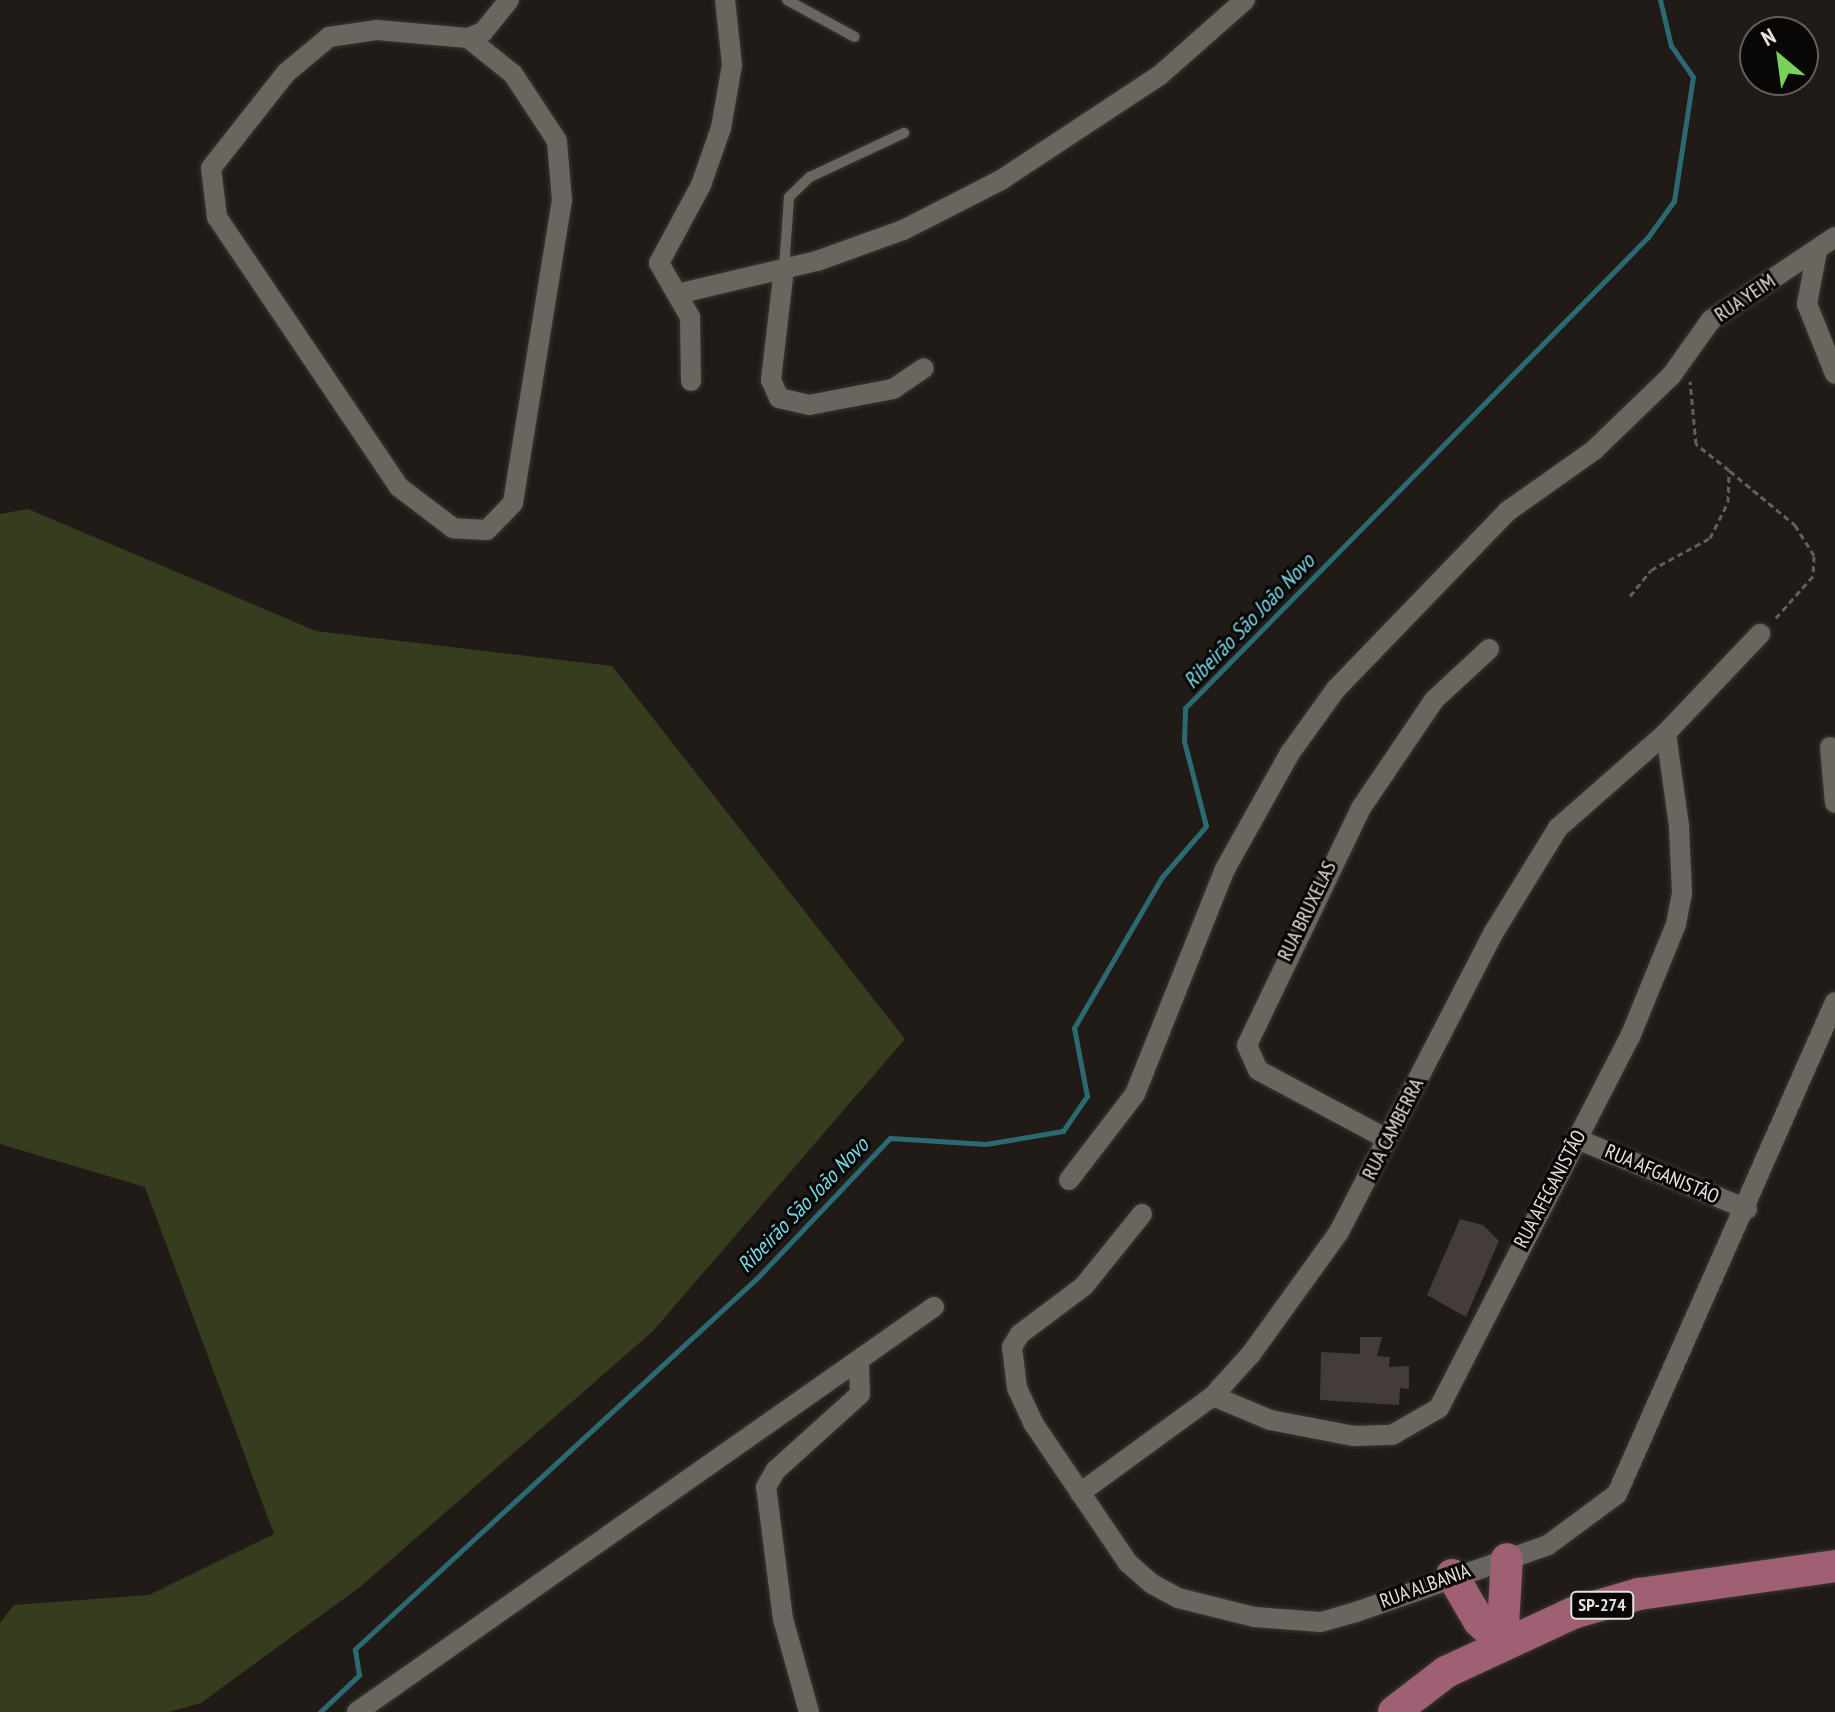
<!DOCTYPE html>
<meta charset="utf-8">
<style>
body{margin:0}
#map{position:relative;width:1835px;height:1712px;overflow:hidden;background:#211b17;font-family:"PT Sans Narrow",sans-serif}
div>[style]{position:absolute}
.green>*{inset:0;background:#363d1f}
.stream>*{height:5px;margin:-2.5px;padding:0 2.5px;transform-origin:2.5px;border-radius:2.5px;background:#2b6a73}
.building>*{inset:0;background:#433c38}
.path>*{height:3px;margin-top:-1.5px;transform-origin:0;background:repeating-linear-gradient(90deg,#655f5c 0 6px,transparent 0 10px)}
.roads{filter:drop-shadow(0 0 2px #3a3633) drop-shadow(0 0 2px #3a3633)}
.lane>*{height:10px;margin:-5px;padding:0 5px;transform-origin:5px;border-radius:5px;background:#6b655f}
.street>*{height:20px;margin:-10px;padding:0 10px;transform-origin:10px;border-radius:10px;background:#6b655f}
.primary>*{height:32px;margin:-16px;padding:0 16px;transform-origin:16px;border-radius:16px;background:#a06073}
span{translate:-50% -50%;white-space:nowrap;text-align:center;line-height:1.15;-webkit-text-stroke:6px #090705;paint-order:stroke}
.shield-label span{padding:2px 6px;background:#090705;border:2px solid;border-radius:6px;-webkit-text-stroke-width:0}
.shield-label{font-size:18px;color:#e5e1de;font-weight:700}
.street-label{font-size:20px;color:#e5e1de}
.water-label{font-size:22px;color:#77d9e8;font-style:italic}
.north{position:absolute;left:1739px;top:16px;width:80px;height:80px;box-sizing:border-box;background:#090705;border:2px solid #615e5c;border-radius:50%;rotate:331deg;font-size:22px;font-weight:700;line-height:32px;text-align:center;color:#e5e1de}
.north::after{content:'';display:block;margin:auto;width:28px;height:36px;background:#76d25a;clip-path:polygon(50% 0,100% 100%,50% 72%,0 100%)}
</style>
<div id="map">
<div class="green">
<i style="clip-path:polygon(28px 509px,316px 631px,612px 666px,905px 1039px,653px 1331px,360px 1587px,201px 1703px,169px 1712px,0 1712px,0 1623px,14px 1605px,149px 1595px,274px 1534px,145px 1187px,0 1144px,0 514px)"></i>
</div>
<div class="stream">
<i style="left:320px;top:1712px;width:54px;rotate:-43.5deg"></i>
<i style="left:359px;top:1675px;width:26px;rotate:-99deg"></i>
<i style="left:355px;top:1649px;width:548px;rotate:-42.71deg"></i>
<i style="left:758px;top:1277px;width:192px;rotate:-46.5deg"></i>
<i style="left:890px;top:1138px;width:96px;rotate:3.6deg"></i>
<i style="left:986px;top:1144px;width:78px;rotate:-9.6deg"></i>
<i style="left:1063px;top:1131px;width:42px;rotate:-55.6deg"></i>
<i style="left:1087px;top:1096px;width:69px;rotate:-100.8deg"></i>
<i style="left:1074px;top:1028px;width:175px;rotate:-59.8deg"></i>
<i style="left:1162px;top:877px;width:67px;rotate:-49.2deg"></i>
<i style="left:1206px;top:826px;width:88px;rotate:-104.5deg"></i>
<i style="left:1184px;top:741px;width:33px;rotate:-88deg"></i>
<i style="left:1185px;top:708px;width:660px;rotate:-45.49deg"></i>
<i style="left:1648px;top:237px;width:44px;rotate:-54.2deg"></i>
<i style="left:1674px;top:201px;width:125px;rotate:-81.3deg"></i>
<i style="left:1693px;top:77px;width:38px;rotate:-125deg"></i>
<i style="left:1671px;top:46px;width:47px;rotate:-103.4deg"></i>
</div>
<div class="building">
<i style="clip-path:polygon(1460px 1219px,1483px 1225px,1499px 1241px,1466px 1317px,1427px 1295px)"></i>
<i style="clip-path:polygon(1360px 1337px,1382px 1337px,1377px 1356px,1390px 1357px,1389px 1367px,1409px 1366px,1409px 1389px,1400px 1388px,1399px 1405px,1320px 1400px,1321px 1352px,1360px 1354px)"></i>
</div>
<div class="path">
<i style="left:1730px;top:471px;width:85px;rotate:39.7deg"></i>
<i style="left:1795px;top:525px;width:36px;rotate:58deg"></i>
<i style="left:1814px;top:556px;width:20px;rotate:93deg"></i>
<i style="left:1813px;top:576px;width:59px;rotate:131.6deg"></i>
<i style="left:1630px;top:596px;width:33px;rotate:-51deg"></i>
<i style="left:1651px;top:570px;width:67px;rotate:-28.5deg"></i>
<i style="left:1710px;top:538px;width:40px;rotate:-63.4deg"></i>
<i style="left:1728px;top:502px;width:32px;rotate:-88deg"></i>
<i style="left:1729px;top:470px;width:42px;rotate:-141.8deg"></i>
<i style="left:1696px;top:444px;width:63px;rotate:-95.4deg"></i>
</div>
<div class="roads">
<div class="lane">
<i style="left:787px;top:0;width:77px;rotate:28.6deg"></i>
<i style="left:784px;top:269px;width:72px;rotate:-86deg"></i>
<i style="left:789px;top:197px;width:29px;rotate:-44deg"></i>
<i style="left:810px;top:177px;width:104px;rotate:-25.1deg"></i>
</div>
<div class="street">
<i style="left:468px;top:38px;width:58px;rotate:38.7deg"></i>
<i style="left:513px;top:74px;width:80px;rotate:56.7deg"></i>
<i style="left:557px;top:141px;width:59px;rotate:85.2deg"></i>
<i style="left:562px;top:200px;width:307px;rotate:99.2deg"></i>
<i style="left:513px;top:503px;width:37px;rotate:134deg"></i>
<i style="left:487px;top:530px;width:34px;rotate:-177deg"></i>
<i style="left:453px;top:528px;width:68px;rotate:-142.8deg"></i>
<i style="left:399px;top:487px;width:326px;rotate:-124deg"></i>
<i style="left:217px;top:217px;width:49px;rotate:-97deg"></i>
<i style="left:211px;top:168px;width:121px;rotate:-51.7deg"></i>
<i style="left:286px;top:73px;width:56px;rotate:-39.9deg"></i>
<i style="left:329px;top:37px;width:49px;rotate:-8.3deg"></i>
<i style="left:377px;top:30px;width:91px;rotate:5deg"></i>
<i style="left:468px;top:38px;width:16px;rotate:-22deg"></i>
<i style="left:483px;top:32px;width:41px;rotate:-50.9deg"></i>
<i style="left:1817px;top:251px;width:54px;rotate:100.7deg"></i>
<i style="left:1807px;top:304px;width:75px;rotate:68.2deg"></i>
<i style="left:784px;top:269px;width:112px;rotate:96.7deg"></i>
<i style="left:771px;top:380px;width:20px;rotate:66deg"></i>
<i style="left:779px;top:398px;width:31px;rotate:13deg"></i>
<i style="left:809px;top:405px;width:86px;rotate:-10.8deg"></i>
<i style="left:893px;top:389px;width:37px;rotate:-34deg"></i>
<i style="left:677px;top:294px;width:144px;rotate:-13.3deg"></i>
<i style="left:817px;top:261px;width:91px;rotate:-19.8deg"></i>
<i style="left:903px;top:230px;width:110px;rotate:-27deg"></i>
<i style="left:1001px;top:180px;width:189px;rotate:-33.4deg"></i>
<i style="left:1159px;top:76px;width:115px;rotate:-41.5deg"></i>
<i style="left:691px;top:381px;width:64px;rotate:-90.9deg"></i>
<i style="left:690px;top:317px;width:62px;rotate:-119.9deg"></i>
<i style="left:659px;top:263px;width:89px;rotate:-61.7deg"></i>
<i style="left:701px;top:185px;width:60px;rotate:-70.7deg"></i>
<i style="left:721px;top:128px;width:64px;rotate:-80.1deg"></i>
<i style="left:732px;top:65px;width:65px;rotate:-96.1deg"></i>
<i style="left:1830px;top:747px;width:56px;rotate:84.9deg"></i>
<i style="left:1387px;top:1139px;width:146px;rotate:-151.9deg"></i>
<i style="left:1258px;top:1070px;width:27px;rotate:-114deg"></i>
<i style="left:1247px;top:1045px;width:263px;rotate:-64.3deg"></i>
<i style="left:1361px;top:808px;width:130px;rotate:-55.9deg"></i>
<i style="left:1434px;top:700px;width:75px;rotate:-42.8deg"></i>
<i style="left:1577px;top:1139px;width:184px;rotate:22.4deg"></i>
<i style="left:1069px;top:1180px;width:108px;rotate:-52.5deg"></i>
<i style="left:1135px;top:1094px;width:240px;rotate:-68.2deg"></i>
<i style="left:1224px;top:871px;width:135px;rotate:-60.8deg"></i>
<i style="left:1290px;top:753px;width:79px;rotate:-54.3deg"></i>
<i style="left:1336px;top:689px;width:248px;rotate:-46deg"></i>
<i style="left:1508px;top:511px;width:105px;rotate:-35.3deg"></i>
<i style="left:1594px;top:450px;width:107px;rotate:-43.9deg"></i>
<i style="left:1671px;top:376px;width:69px;rotate:-54.5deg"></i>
<i style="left:1711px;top:320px;width:149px;rotate:-33.8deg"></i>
<i style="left:1142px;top:1214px;width:92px;rotate:128.9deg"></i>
<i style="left:1084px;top:1286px;width:80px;rotate:143.1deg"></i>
<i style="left:1020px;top:1334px;width:15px;rotate:122deg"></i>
<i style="left:1012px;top:1347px;width:41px;rotate:83deg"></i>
<i style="left:1017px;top:1388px;width:38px;rotate:65deg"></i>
<i style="left:1033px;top:1423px;width:169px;rotate:55.8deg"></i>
<i style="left:1128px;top:1563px;width:32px;rotate:41deg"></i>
<i style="left:1152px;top:1584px;width:30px;rotate:28deg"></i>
<i style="left:1178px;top:1598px;width:78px;rotate:14deg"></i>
<i style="left:1254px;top:1617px;width:67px;rotate:4.3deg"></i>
<i style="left:1321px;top:1622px;width:36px;rotate:-16deg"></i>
<i style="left:1356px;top:1612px;width:203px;rotate:-19.2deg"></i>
<i style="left:1548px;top:1545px;width:86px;rotate:-36.5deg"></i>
<i style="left:1617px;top:1494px;width:538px;rotate:-66.1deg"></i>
<i style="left:1213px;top:1396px;width:62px;rotate:22.8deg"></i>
<i style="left:1270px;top:1420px;width:86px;rotate:10.8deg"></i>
<i style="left:1354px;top:1436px;width:38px;rotate:-2deg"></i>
<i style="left:1392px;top:1435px;width:54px;rotate:-29.9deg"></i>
<i style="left:1439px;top:1408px;width:417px;rotate:-62.8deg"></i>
<i style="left:1630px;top:1037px;width:122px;rotate:-67.8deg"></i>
<i style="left:1676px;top:924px;width:32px;rotate:-79deg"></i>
<i style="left:1682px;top:893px;width:67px;rotate:-92.6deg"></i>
<i style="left:1679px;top:826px;width:94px;rotate:-98deg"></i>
<i style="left:1080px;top:1493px;width:165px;rotate:-36.1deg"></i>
<i style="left:1213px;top:1396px;width:57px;rotate:-47.9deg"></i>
<i style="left:1251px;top:1354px;width:150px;rotate:-54.2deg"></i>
<i style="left:1339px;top:1232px;width:338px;rotate:-62.7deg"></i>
<i style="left:1494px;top:932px;width:122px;rotate:-58.4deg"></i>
<i style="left:1558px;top:828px;width:144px;rotate:-41.3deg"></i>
<i style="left:1666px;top:733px;width:137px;rotate:-46.5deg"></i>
<i style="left:357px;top:1712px;width:705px;rotate:-35.07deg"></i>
<i style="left:809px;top:1712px;width:97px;rotate:-105.6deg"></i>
<i style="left:783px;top:1619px;width:133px;rotate:-97.3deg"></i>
<i style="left:766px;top:1487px;width:20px;rotate:-60deg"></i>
<i style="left:776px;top:1470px;width:113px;rotate:-42.1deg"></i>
<i style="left:860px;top:1394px;width:31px;rotate:-92deg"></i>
</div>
<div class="primary">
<i style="left:1452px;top:1575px;width:53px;rotate:59.6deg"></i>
<i style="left:1479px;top:1621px;width:31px;rotate:42deg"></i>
<i style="left:1502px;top:1642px;width:83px;rotate:-86.6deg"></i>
<i style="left:1394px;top:1712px;width:66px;rotate:-37.6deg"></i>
<i style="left:1446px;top:1672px;width:140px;rotate:-24.9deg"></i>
<i style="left:1573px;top:1613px;width:69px;rotate:-16.1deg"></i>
<i style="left:1639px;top:1594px;width:198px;rotate:-8.1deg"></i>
</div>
</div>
<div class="shield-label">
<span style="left:1602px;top:1605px">SP-274</span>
</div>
<div class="street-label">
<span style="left:1745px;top:298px;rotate:-34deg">RUA YEIM</span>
<span style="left:1307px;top:911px;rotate:-64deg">RUA BRUXELAS</span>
<span style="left:1393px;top:1129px;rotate:-63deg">RUA CAMBERRA</span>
<span style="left:1662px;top:1174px;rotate:23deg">RUA AFGANISTÃO</span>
<span style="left:1550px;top:1189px;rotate:-62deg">RUA AFEGANISTÃO</span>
<span style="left:1425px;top:1586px;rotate:-20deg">RUA ALBANIA</span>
</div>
<div class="water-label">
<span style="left:1249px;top:621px;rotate:-46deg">Ribeirão São João Novo</span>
<span style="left:803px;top:1205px;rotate:-46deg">Ribeirão São João Novo</span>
</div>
<div class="north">N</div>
</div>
